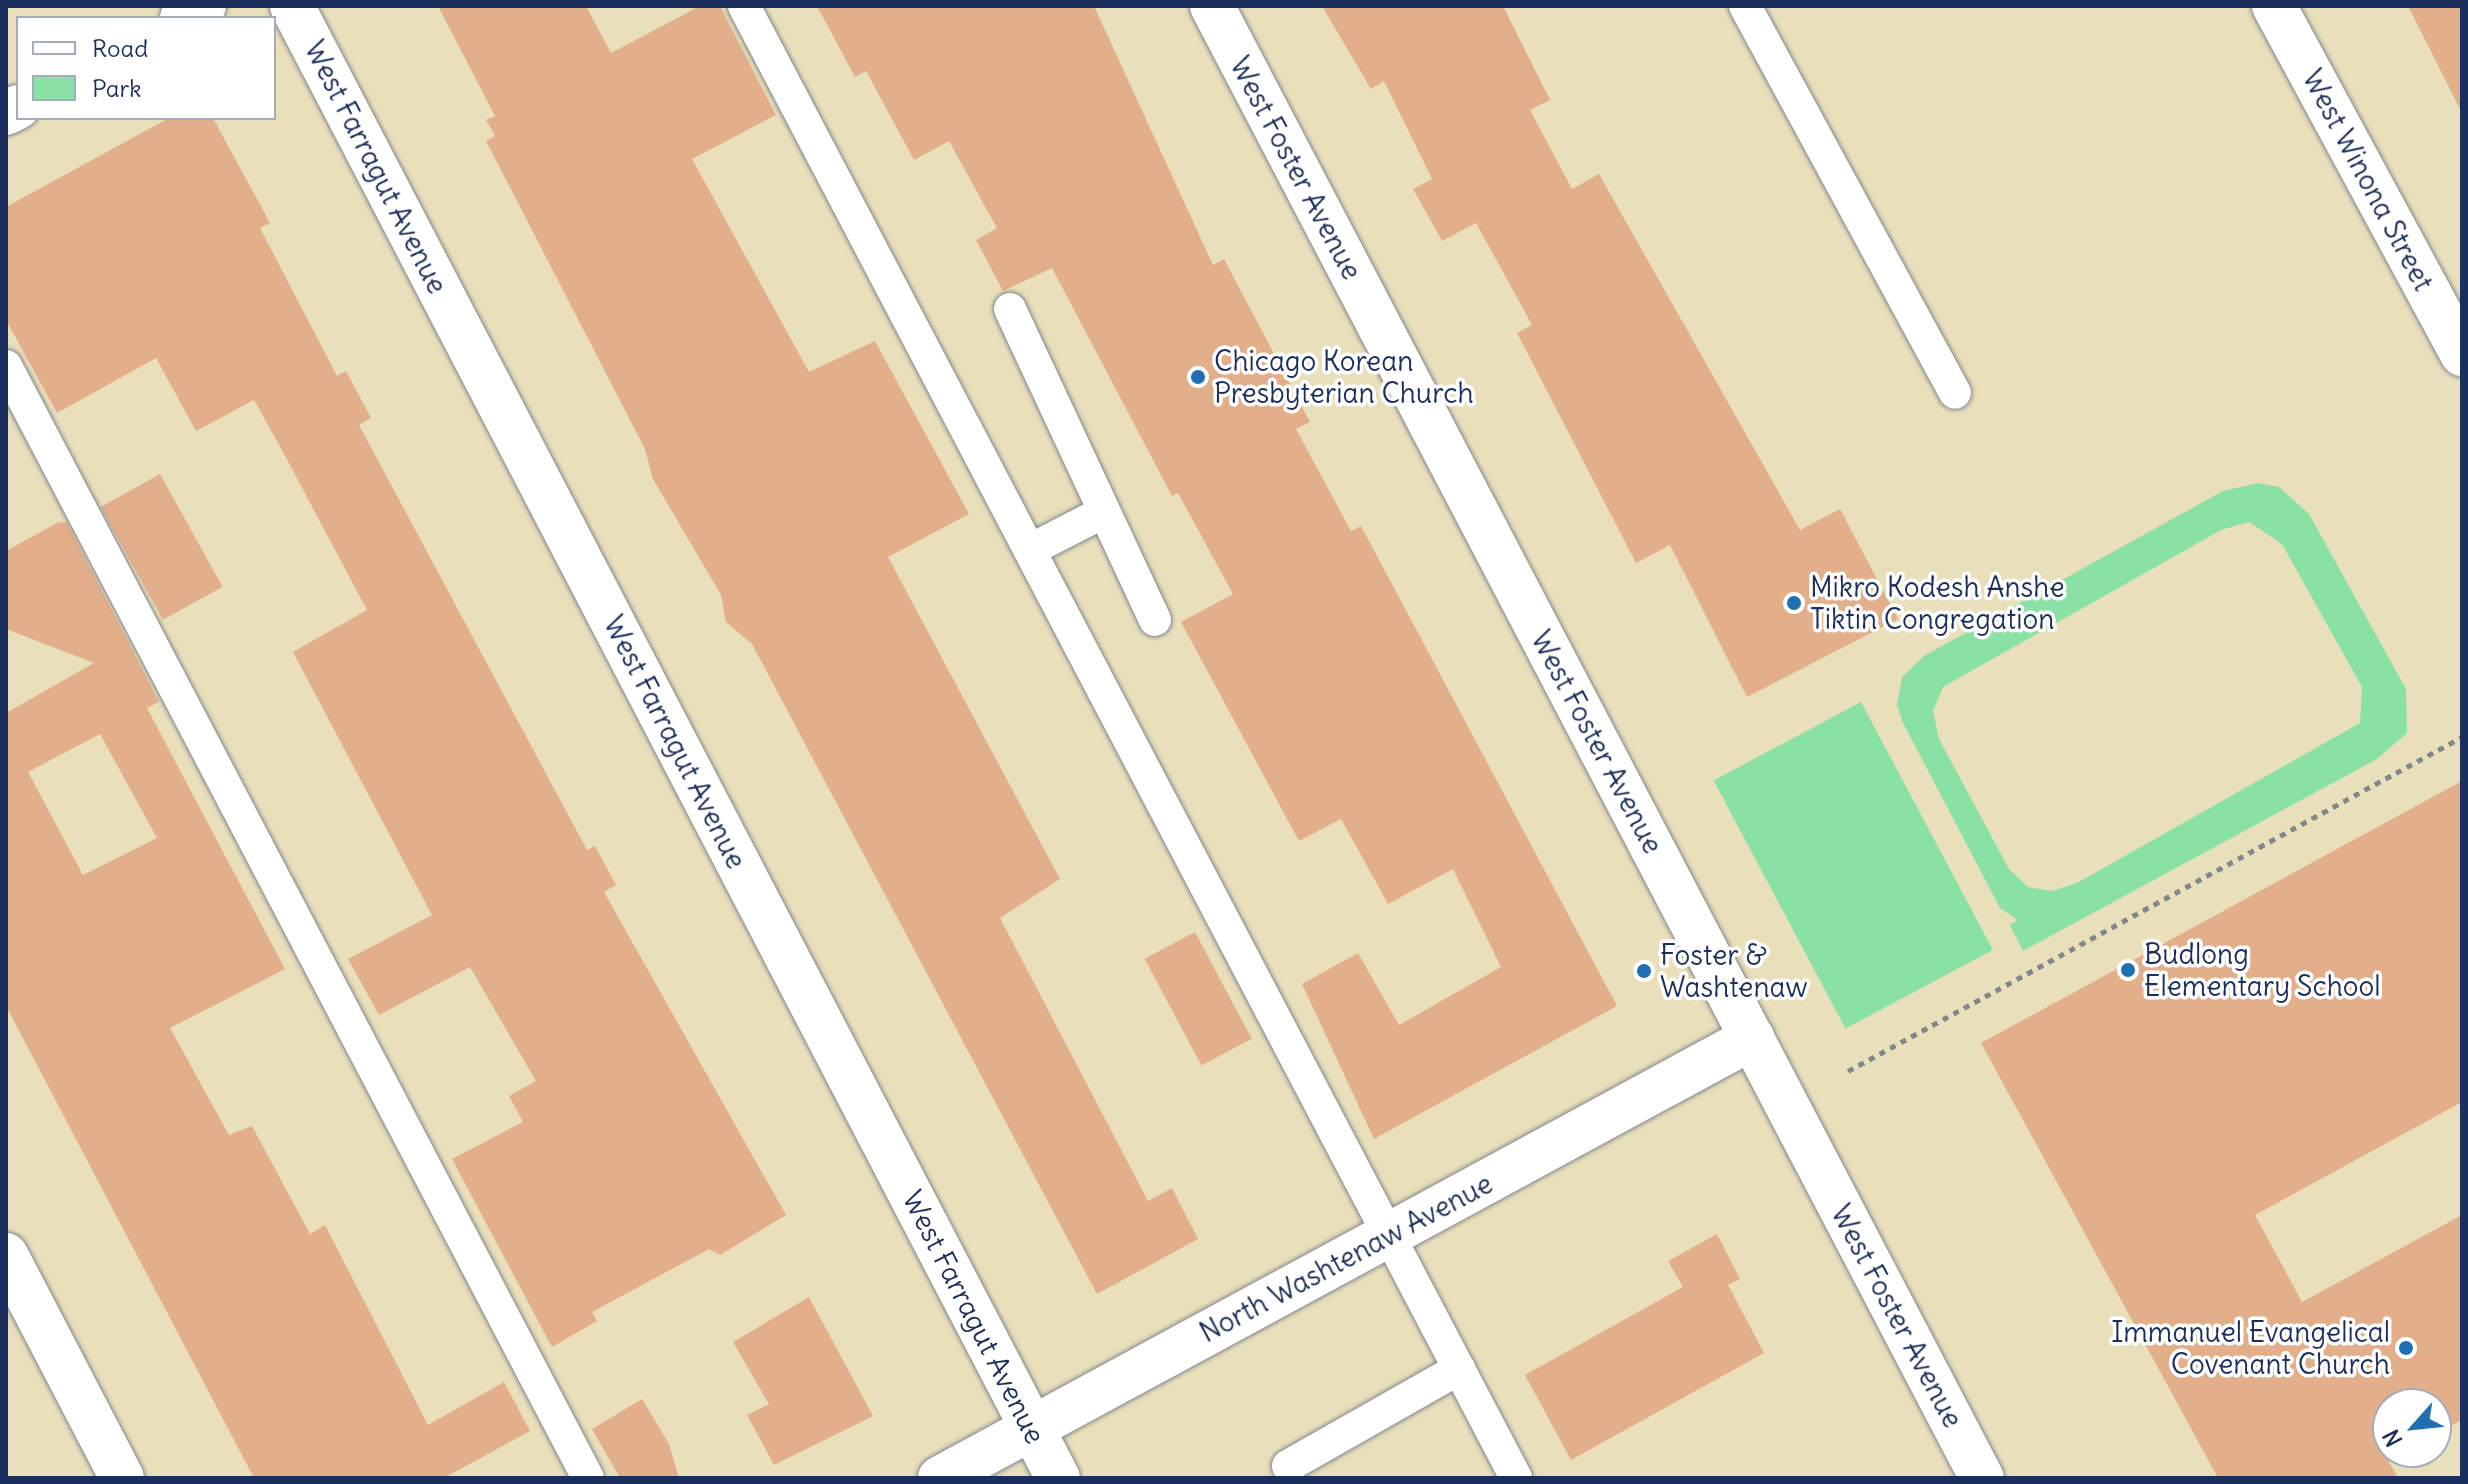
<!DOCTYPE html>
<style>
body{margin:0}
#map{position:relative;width:2468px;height:1484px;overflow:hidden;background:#eadfbb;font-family:Delius,sans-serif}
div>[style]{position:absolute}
.green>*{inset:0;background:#8ae1a5;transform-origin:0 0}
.building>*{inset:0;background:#e3af8b;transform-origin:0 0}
.path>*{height:5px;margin-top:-2.5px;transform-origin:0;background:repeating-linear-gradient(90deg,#82878c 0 6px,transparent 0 12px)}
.roads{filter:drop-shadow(0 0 2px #82878c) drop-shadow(0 0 2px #82878c)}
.lane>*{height:32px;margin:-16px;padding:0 16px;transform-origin:16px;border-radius:16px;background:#fff}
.street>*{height:44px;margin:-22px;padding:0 22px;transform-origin:22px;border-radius:22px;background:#fff}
.secondary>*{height:44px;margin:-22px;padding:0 22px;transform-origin:22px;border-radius:22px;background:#fff}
.dots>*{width:22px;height:22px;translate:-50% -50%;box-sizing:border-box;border:4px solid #fff;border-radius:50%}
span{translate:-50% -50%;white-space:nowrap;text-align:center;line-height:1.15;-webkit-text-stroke:7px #fff;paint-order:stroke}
.street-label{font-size:28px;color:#1b2f5e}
.poi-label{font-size:28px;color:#1b2f5e}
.left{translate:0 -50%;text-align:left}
.right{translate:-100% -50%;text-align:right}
.frame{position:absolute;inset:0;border:8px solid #1b2f5e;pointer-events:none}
.legend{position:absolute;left:16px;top:16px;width:260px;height:104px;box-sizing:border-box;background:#fff;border:2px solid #a4acbf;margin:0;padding:10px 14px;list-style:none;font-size:24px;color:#1b2f5e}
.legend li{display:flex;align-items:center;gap:16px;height:40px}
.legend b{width:40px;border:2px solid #a4acbf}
.north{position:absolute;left:2372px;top:1388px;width:80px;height:80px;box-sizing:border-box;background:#fff;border:2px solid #a4acbf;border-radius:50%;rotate:243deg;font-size:22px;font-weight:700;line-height:32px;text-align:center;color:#1b2f5e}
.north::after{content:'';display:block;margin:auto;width:28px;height:36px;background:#1f6fb2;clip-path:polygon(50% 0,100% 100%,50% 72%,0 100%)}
</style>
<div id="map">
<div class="green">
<i style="clip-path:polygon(evenodd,2259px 483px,2279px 487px,2309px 514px,2406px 689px,2407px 733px,2377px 759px,2023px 951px,2010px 925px,2018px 920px,2000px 908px,1903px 723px,1897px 705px,1902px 677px,1924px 656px,2223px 491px,2259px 483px,2249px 522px,2282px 544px,2362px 687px,2360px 723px,2077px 883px,2052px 891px,2028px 887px,2009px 869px,1939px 739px,1933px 711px,1943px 687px,2221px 530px,2249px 522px)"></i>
<i style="left:1861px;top:702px;width:281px;height:167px;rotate:62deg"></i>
</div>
<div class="building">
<i style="clip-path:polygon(438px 6px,586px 6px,611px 53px,700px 6px,720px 6px,776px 115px,692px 159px,809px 372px,875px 341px,969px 514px,888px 557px,1060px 879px,1000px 918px,1148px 1201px,1172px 1188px,1198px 1239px,1097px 1294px,752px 644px,726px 622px,721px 595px,653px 479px,645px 449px,486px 141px,495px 136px,486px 120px,495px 116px)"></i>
<i style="clip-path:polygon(817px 6px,1094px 6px,1213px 265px,1224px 259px,1310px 422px,1296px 429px,1351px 531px,1361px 526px,1617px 1006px,1374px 1139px,1302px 984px,1358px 953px,1399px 1025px,1501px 967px,1453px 869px,1388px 904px,1341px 819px,1299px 841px,1181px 622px,1233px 594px,1178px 493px,1172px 496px,1052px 268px,1003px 291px,976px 240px,997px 228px,949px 141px,914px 160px,866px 71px,855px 77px)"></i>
<i style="clip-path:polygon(1322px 6px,1503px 6px,1550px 100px,1530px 110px,1572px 189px,1599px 174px,1800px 530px,1840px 509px,1898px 619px,1747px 697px,1670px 545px,1636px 563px,1517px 333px,1532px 325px,1476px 223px,1442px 241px,1413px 189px,1432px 179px,1384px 81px,1371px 89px)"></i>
<i style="clip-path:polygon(2408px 6px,2462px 6px,2462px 113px)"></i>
<i style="clip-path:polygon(169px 118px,213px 118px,270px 223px,260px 228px,337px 376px,346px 371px,371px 418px,359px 425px,587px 850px,595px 846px,616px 885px,604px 892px,786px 1215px,720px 1255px,709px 1249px,592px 1312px,597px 1321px,552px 1347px,452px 1159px,523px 1122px,509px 1096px,536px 1081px,470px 967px,379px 1015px,348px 959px,432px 915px,293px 652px,367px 610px,283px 452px,254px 400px,196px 431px,156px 358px,57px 413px,6px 320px,6px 207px)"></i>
<i style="left:160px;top:474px;width:129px;height:68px;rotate:61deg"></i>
<i style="clip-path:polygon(evenodd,59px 522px,67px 523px,159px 702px,147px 708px,285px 969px,170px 1028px,229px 1135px,252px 1126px,310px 1234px,325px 1225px,428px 1425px,504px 1382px,530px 1431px,444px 1478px,254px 1478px,6px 1006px,6px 713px,94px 663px,6px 629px,6px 551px,59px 522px,100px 734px,157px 838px,83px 875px,28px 772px,100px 734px)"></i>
<i style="clip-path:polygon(2462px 781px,2462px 1102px,2255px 1215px,2302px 1302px,2462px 1215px,2462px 1420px,2436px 1434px,2436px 1404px,2388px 1404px,2388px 1452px,2403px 1452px,2388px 1460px,2398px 1478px,2218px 1478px,1981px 1043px)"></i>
<i style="left:1195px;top:932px;width:121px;height:57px;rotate:62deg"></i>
<i style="clip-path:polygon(1717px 1234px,1740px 1279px,1728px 1285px,1764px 1353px,1571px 1460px,1525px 1375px,1683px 1287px,1668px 1261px)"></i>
<i style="clip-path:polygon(809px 1297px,873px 1416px,774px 1465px,747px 1415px,769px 1404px,733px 1342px)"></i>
<i style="clip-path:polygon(642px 1399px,669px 1444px,679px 1478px,620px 1478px,592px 1429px)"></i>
</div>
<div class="path">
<i style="left:1848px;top:1071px;width:699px;rotate:-28.55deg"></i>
</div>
<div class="roads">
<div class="lane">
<i style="left:744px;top:6px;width:1662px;rotate:62.32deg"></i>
<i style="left:1745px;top:6px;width:440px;rotate:61.5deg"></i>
<i style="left:1010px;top:309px;width:343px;rotate:65deg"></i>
<i style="left:6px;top:366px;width:1255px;rotate:62.37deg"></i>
<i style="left:1030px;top:550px;width:83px;rotate:-27.2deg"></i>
<i style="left:1288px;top:1466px;width:197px;rotate:-29.6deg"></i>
</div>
<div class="street">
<i style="left:292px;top:6px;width:1659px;rotate:62.51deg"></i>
<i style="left:2274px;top:6px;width:396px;rotate:61.6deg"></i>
<i style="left:182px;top:18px;width:25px;rotate:-29deg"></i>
<i style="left:6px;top:113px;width:13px;rotate:-27deg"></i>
<i style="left:6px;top:1255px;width:251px;rotate:62.5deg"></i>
<i style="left:940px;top:1478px;width:924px;rotate:-28.45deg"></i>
</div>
<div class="secondary">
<i style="left:1212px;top:6px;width:1661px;rotate:62.39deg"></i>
</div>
</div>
<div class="dots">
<i style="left:1198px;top:377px;background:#1f6fb2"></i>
<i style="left:1794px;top:603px;background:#1f6fb2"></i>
<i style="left:2128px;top:970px;background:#1f6fb2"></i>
<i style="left:1644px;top:971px;background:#1f6fb2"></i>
<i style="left:2406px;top:1348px;background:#1f6fb2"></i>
</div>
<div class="street-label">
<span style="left:376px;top:167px;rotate:63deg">West Farragut Avenue</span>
<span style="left:1296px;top:168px;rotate:62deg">West Foster Avenue</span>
<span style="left:2368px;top:180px;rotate:62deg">West Winona Street</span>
<span style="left:675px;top:742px;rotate:63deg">West Farragut Avenue</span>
<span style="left:1597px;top:742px;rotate:62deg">West Foster Avenue</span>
<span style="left:1346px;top:1258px;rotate:-28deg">North Washtenaw Avenue</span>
<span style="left:1897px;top:1316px;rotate:62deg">West Foster Avenue</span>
<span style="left:974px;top:1317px;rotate:63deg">West Farragut Avenue</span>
</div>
<div class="poi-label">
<span class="left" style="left:1214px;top:377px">Chicago Korean<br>Presbyterian Church</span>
<span class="left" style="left:1810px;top:603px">Mikro Kodesh Anshe<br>Tiktin Congregation</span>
<span class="left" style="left:2144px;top:970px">Budlong<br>Elementary School</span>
<span class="left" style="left:1660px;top:971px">Foster &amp;<br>Washtenaw</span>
<span class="right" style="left:2390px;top:1348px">Immanuel Evangelical<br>Covenant Church</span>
</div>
<div class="frame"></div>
<ul class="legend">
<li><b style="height:10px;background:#fff"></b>Road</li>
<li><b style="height:22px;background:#8ae1a5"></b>Park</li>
</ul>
<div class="north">N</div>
</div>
